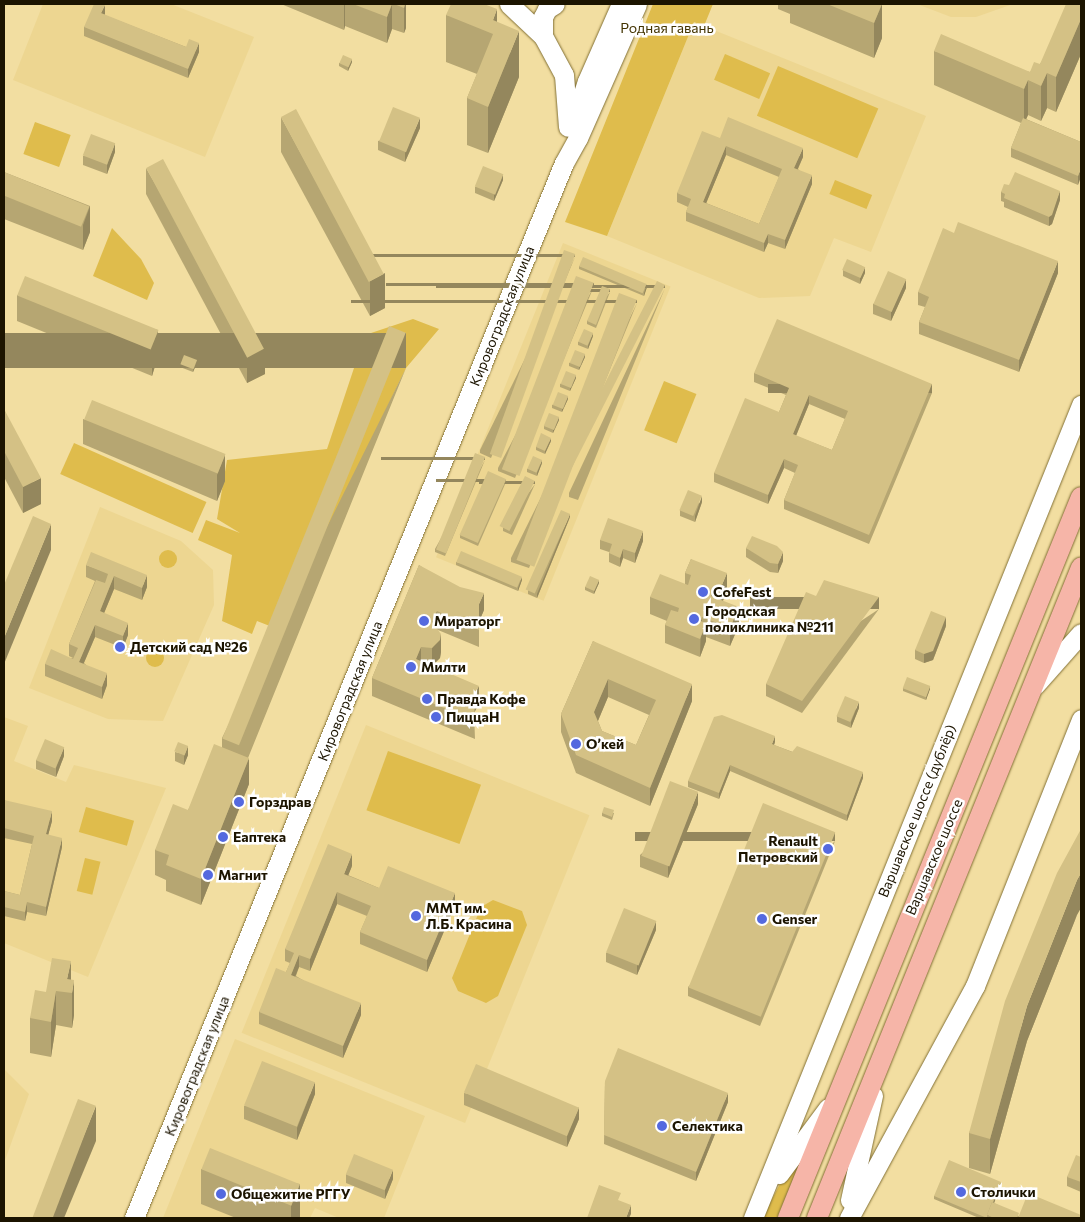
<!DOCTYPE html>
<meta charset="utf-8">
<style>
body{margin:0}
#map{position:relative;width:1085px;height:1222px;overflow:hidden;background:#f2dea1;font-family:Commissioner,sans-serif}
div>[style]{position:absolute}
.built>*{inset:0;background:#edd691;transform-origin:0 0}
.green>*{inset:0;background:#dfbc4c;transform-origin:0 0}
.round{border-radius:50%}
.roads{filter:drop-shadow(0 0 1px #827035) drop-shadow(0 0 1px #827035)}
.secondary>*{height:19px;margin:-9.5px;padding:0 9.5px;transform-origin:9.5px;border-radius:9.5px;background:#fff}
.primary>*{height:20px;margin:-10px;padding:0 10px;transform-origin:10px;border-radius:10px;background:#f6b5a8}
.wall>*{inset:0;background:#b6a672}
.shaded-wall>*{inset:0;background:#94875d;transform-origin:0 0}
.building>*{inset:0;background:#d4c185;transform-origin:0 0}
.dots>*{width:14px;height:14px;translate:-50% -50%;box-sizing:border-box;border:2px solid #fff;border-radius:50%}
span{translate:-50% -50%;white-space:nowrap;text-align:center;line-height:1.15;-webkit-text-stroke:5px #fff;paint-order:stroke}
.park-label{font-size:14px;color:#423300}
.street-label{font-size:14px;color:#1c1400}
.poi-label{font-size:14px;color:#1c1400;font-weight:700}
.left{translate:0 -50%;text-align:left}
.right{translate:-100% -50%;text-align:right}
.frame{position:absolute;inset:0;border:5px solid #1c1400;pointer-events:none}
</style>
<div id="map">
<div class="built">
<i style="clip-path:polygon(43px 4px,171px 4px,254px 37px,205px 157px,13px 80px)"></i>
<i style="clip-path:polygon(917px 4px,1013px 4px,976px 17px,951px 17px)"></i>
<i style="clip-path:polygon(694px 22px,926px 116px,871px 252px,834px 238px,810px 296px,759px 298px,607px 236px)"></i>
<i style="left:563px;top:243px;width:116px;height:339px;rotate:22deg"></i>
<i style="clip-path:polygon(100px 507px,181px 541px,213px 570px,214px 605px,163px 721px,108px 719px,29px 688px)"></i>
<i style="clip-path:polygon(4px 717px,28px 726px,14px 761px,66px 782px,74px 765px,166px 788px,88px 977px,4px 943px)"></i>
<i style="left:366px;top:725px;width:241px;height:332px;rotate:22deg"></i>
<i style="clip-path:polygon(235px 1039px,425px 1116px,384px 1218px,339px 1218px,315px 1208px,310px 1218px,163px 1218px)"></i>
<i style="clip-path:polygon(4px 1069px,29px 1094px,4px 1163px)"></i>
</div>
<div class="green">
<i style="clip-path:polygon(653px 4px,713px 4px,704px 26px,694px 22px,607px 236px,565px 222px)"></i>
<i style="left:725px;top:54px;width:49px;height:28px;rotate:23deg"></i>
<i style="left:778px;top:66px;width:109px;height:54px;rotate:23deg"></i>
<i style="left:35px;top:122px;width:38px;height:34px;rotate:20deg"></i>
<i style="left:835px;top:180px;width:40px;height:15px;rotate:22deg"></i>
<i style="clip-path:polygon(112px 228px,141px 259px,154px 283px,147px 300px,93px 276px)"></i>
<i style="clip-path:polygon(413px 319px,439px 329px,406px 368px,280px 630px,257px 621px,252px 634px,222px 621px,232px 555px,198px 540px,206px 520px,240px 533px,217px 519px,227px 460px,327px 449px,365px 335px)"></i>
<i style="left:664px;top:381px;width:35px;height:53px;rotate:22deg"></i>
<i style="left:74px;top:443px;width:145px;height:34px;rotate:24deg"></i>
<i class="round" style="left:159px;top:550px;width:18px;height:18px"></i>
<i class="round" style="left:146px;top:649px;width:18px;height:18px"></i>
<i style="left:388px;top:751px;width:99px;height:63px;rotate:20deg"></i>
<i style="left:86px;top:807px;width:50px;height:26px;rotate:16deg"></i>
<i style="left:85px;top:858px;width:16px;height:34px;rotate:14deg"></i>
<i style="clip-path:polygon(493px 900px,522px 911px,527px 925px,498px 996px,486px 1003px,458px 991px,452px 978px,481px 907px)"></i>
<i style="clip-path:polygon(800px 1162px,777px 1218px,762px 1218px,781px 1182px)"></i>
</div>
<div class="roads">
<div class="secondary">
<i style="left:509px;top:4px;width:47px;rotate:43.3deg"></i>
<i style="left:543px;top:36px;width:44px;rotate:61.7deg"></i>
<i style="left:564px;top:75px;width:52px;rotate:85.6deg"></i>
<i style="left:543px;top:36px;width:19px;rotate:-90deg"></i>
<i style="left:543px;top:17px;width:9px;rotate:-63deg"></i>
<i style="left:547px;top:9px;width:9px;rotate:-32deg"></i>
<i style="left:574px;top:121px;width:42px;rotate:-72deg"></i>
<i style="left:587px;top:81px;width:84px;rotate:-66.2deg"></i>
<i style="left:1035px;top:685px;width:69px;rotate:-48.5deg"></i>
<i style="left:779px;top:1174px;width:82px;rotate:-53.4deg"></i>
<i style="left:850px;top:1200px;width:107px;rotate:-77.6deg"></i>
<i style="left:134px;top:1218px;width:1139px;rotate:-67.83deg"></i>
<i style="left:564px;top:163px;width:29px;rotate:-61deg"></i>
<i style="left:578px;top:138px;width:146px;rotate:-66.2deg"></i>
<i style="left:753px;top:1218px;width:877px;rotate:-68.03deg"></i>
<i style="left:849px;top:1218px;width:264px;rotate:-61.5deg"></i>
<i style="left:975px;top:986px;width:287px;rotate:-68.3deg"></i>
</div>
<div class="primary">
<i style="left:788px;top:1218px;width:778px;rotate:-67.88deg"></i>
<i style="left:817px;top:1218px;width:702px;rotate:-67.9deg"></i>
</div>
</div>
<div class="wall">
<i style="clip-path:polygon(281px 4px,406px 4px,406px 28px,404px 33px,392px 29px,387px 43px,345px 26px,344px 30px)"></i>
<i style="clip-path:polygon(778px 4px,882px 4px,882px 38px,874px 58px,790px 23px,790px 14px,778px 9px)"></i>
<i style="clip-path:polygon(1081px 4px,1081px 54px,1056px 112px,1047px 108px,1041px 121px,1028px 115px,1026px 119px,1081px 142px,1078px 185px,1011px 157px,1011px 148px,1021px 123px,934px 85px,934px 51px,1030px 72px,1040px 64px)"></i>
<i style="clip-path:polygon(104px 15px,199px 52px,188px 78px,84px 36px,84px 27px)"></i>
<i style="clip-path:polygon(446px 15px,497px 22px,519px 77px,488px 153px,467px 145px,467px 98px,477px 74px,446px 62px)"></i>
<i style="clip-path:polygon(352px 62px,348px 71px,339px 66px,339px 63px)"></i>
<i style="clip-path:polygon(281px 117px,385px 308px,370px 316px,281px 152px)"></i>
<i style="clip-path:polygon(420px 128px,405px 162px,378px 150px,378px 141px)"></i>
<i style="clip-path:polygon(evenodd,720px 138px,803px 157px,798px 169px,812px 184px,785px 249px,768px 243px,764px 252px,686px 221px,686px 212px,688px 207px,677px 202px,677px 193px,720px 138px,726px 155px,779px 177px,759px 224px,706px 203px,726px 155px)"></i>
<i style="clip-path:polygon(115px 152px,107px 174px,83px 165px,83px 156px)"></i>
<i style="clip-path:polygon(146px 168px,265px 374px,247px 383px,146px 194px)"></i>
<i style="clip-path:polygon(4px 172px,90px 206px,90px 232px,83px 250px,4px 219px)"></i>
<i style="clip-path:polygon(503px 180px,494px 201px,475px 193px,475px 187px)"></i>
<i style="clip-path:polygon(1009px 185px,1060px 200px,1052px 224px,1049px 226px,1004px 207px,1004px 202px,1001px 201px,1001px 192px)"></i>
<i style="clip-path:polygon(575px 257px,491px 458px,480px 453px,480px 450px)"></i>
<i style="clip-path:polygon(579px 266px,647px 287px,644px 296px,579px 269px)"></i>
<i style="clip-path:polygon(843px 270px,865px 273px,860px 284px,843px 276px)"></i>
<i style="clip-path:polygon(1058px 273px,1019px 372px,919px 334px,919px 322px,925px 307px,918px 305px,918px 292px)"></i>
<i style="clip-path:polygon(594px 286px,515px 478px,498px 471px,498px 468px)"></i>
<i style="clip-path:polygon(665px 288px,578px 500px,569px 497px,569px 493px)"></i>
<i style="clip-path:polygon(906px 288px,891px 321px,873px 314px,873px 304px)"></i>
<i style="clip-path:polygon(610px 292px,596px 328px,587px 324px,587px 321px)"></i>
<i style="clip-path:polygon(17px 295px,158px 330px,158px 356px,152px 376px,17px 321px)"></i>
<i style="clip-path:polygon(637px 303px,529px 568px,511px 562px,511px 558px)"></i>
<i style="clip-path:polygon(593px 336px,588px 349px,578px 345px,578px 342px)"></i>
<i style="clip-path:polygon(585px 357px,579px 370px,569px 366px,569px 363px)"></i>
<i style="clip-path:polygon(197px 363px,193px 372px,180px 367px,180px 364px)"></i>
<i style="clip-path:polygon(406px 368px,248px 758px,249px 784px,201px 905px,166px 891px,166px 880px,155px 875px,155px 850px,188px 810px,222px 747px,222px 738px)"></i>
<i style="clip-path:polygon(evenodd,754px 373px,932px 393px,869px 544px,784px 509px,784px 500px,795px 473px,784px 468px,768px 504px,714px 482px,714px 473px,779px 412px,786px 395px,754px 382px,754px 373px,809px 404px,845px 419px,832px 450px,796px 436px,809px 404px)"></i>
<i style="clip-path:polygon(576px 378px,570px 391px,560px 387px,560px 384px)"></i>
<i style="clip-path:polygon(568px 399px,562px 412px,552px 408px,552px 405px)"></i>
<i style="clip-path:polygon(4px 409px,41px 504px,23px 513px,4px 477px)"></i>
<i style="clip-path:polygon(83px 419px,225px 455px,225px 481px,217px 501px,83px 444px)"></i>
<i style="clip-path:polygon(559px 420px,553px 433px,544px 429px,544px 426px)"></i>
<i style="clip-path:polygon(551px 441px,545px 454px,536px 450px,536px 447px)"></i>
<i style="clip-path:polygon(485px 460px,445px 556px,435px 552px,435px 549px)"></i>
<i style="clip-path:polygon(542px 463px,537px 476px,527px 472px,527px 469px)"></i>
<i style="clip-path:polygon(506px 482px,478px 546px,460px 538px,460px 535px)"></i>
<i style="clip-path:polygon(535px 484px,512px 535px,503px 531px,503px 528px)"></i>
<i style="clip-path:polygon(702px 502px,695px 522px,680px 516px,680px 510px)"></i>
<i style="clip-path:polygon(570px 517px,537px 598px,528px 594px,528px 591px)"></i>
<i style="clip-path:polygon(600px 540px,643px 541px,635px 563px,623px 558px,620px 567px,609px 562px,609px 552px,600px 549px)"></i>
<i style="clip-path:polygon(746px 548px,783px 561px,778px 573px,770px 572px,746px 557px)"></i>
<i style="clip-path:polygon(691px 559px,727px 591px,723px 601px,739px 625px,730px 646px,706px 637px,706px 641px,700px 657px,665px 643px,665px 625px,667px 621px,650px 614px,650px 597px,685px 584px,685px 573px)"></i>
<i style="clip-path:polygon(456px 562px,522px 580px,518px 591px,456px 565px)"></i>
<i style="clip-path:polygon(86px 565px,147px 587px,142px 600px,114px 589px,104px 613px,128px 635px,123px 648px,95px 637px,84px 663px,107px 685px,102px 699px,45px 676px,45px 664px,73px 658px,69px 656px,69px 644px,95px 581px,86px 577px)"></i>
<i style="clip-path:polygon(419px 565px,484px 610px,479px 621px,479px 647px,438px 630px,441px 652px,440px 658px,432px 666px,479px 704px,474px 712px,475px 739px,372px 696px,372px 678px)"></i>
<i style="clip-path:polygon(599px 583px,594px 594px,585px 590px,585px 587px)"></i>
<i style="clip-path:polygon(879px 609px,802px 713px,766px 696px,766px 684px)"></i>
<i style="clip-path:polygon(946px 626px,933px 660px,924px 663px,915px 659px,915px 650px)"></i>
<i style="clip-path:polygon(evenodd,593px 641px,692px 701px,650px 806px,576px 773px,561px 732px,561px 714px,593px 641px,608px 697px,649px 715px,636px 745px,602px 731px,598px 721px,608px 697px)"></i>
<i style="clip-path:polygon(903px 688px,930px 689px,926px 700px,903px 691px)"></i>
<i style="clip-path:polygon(859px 708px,851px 728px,837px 722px,837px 716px)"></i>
<i style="clip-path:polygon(775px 742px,774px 745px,863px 778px,847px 821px,730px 771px,719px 799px,688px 787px,688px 781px)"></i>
<i style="clip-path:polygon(175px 752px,188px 755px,184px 765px,175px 761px)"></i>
<i style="clip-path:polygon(64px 756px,56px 777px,36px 769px,36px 760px)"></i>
<i style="clip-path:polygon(4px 800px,52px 821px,48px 835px,62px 847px,46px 916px,27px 912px,25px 921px,4px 916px,4px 891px,20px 895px,32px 844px,4px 838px)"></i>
<i style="clip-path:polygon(698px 804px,668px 878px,640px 867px,640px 855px)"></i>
<i style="clip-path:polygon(602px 813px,614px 813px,612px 820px,602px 816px)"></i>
<i style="clip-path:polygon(835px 841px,760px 1026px,688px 996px,688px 987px)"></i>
<i style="clip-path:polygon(352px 866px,348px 875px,379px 888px,455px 905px,427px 972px,360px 944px,360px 932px,367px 916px,337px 904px,310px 971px,299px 967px,296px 976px,361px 1015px,343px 1058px,259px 1024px,259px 1012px,286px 972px,290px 963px,285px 961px,285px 949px)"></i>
<i style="clip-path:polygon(1077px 915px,1027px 1041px,990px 1174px,969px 1168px,969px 1133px)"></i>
<i style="clip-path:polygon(656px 930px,637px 975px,606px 962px,606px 953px)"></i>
<i style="clip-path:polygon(71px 979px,74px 1015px,72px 1028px,56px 1025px,51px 1057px,30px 1053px,30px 1018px,46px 992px)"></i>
<i style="clip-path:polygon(605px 1081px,728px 1102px,696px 1181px,604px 1144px)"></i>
<i style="clip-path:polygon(464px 1093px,579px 1119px,567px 1147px,464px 1105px)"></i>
<i style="clip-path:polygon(315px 1094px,297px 1140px,244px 1119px,244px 1106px)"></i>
<i style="clip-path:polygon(1081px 1157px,1081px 1192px,1067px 1186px,1067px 1177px)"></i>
<i style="clip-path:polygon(201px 1169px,300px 1184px,300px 1218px,236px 1218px,201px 1204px)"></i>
<i style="clip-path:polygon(346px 1174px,393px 1179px,385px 1199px,346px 1183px)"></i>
<i style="clip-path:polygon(1001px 1185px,994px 1203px,1019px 1216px,1081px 1215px,1081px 1218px,979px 1218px,934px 1199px,934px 1196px)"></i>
</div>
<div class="shaded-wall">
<i style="clip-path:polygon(344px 4px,345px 4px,345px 26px,344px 30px)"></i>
<i style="clip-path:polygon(392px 4px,392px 29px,387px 43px,387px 17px)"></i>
<i style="clip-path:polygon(405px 4px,406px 4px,406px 28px,404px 33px,404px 8px)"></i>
<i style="clip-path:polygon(882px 4px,882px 38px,874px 58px,874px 23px)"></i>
<i style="clip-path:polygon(105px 5px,105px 14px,101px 22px,101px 13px)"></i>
<i style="clip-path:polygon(497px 9px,497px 56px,493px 20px)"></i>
<i style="clip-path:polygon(1081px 19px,1081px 54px,1056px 112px,1056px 77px)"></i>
<i style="clip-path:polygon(519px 31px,519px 77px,488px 153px,488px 107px)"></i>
<i style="clip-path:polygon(199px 43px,199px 52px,188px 78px,188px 69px)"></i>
<i style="clip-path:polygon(352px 59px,352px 62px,348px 71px,348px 68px)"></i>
<i style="clip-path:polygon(1047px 73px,1047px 108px,1041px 121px,1041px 86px)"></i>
<i style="clip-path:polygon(1028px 80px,1028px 115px,1024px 124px,1024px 89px)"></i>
<i style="clip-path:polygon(420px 118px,420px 128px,405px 162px,405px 153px)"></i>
<i style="clip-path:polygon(115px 143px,115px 152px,107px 174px,107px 165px)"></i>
<i style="clip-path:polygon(726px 146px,726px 155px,703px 211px,703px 202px)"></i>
<i style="clip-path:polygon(803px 148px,803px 157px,794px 177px,794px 168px)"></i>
<i style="clip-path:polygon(1081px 168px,1081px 177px,1078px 185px,1078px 176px)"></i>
<i style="clip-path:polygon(503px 174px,503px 180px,494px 201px,494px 195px)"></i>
<i style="clip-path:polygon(812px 175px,812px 184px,785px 249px,785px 240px)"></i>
<i style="clip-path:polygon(1060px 191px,1060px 200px,1052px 224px,1049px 226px,1049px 217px)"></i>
<i style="clip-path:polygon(90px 206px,90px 232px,83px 250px,83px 225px)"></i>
<i style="clip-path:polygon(768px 234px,768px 243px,764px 252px,764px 243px)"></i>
<i style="left:575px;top:254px;width:3px;height:218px;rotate:90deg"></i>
<i style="clip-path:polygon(1058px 261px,1058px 273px,1019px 372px,1019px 360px)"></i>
<i style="clip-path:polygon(865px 267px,865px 273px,860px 284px,860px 278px)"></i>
<i style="clip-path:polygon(385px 273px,385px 308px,370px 316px,370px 281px)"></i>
<i style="clip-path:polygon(906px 279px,906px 288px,891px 321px,891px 312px)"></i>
<i style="left:594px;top:283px;width:3px;height:208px;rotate:90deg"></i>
<i style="clip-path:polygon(647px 284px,647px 287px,644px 296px,644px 293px)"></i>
<i style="left:665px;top:285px;width:3px;height:229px;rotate:90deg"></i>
<i style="left:610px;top:289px;width:3px;height:39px;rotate:90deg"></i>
<i style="left:637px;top:300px;width:3px;height:286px;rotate:90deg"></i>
<i style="clip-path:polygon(158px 330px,158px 356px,152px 376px,152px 350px)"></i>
<i style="left:406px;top:333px;width:35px;height:445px;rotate:90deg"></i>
<i style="clip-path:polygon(593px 333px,593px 336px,588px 349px,588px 346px)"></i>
<i style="clip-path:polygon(265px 348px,265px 374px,247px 383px,247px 357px)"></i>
<i style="clip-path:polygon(585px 354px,585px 357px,579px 370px,579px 367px)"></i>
<i style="clip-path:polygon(197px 360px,197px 363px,193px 372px,193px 369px)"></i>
<i style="clip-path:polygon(576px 375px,576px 378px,570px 391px,570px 388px)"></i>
<i style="left:932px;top:384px;width:9px;height:164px;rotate:90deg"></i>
<i style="clip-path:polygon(809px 395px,809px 404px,793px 443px,793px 434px)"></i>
<i style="clip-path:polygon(568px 396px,568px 399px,562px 412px,562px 409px)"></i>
<i style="clip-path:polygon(559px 417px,559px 420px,553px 433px,553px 430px)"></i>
<i style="clip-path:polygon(551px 438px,551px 441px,545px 454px,545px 451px)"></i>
<i style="clip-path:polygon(225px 455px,225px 481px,217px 501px,217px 475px)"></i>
<i style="left:485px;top:457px;width:3px;height:104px;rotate:90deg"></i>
<i style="clip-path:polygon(784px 459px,784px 468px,768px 504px,768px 495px)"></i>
<i style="clip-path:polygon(542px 460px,542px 463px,537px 476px,537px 473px)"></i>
<i style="clip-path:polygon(41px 478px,41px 504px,23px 513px,23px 487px)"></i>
<i style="left:506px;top:479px;width:3px;height:70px;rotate:90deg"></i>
<i style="left:535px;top:481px;width:3px;height:56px;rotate:90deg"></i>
<i style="clip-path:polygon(702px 496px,702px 502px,695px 522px,695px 516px)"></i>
<i style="clip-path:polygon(570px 514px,570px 517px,537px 598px,537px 594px)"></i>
<i style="clip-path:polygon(51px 524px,51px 550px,4px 664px,4px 638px)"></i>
<i style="clip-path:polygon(643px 531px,643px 541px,635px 563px,635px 553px)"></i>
<i style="clip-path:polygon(623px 549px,623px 558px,620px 567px,620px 558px)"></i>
<i style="clip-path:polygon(783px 552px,783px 561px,778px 573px,778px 564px)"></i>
<i style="clip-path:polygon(727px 573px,727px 591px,721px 605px,721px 587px)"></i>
<i style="clip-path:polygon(147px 575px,147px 587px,142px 600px,142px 588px)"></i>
<i style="clip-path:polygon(114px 576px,114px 589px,100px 623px,100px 611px)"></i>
<i style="clip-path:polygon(522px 577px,522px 580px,518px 591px,518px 588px)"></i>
<i style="clip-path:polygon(599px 580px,599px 583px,594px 594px,594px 591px)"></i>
<i style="clip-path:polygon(716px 585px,716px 603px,711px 596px)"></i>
<i style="clip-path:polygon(484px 593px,484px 610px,479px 622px,479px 604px)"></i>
<i style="left:879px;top:597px;width:12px;height:129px;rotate:90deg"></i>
<i style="clip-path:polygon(739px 607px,739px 625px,730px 646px,730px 628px)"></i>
<i style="clip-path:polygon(437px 611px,437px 629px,432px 622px)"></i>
<i style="clip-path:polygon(702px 617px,702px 634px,706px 624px,706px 641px,700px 657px,701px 621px)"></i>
<i style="clip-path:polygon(946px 617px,946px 626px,933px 660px,924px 663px,924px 654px)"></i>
<i style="clip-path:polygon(128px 623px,128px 635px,123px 648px,123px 636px)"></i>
<i style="clip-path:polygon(95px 625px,95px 637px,79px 674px,79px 662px)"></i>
<i style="clip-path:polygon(441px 634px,441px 652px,440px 658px,432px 666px,432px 648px)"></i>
<i style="clip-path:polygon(421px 647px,421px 665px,416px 659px)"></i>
<i style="clip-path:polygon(107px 673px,107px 685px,102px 699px,102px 687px)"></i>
<i style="clip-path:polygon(608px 679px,608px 697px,594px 730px,594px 712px)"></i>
<i style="clip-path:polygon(692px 684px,692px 701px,650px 806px,650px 788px)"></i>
<i style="clip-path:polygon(479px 686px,479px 704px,474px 713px,474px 695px)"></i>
<i style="clip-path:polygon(930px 686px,930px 689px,926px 700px,926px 697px)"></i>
<i style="clip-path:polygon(859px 702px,859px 708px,851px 728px,851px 722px)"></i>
<i style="clip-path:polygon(775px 736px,775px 742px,772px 750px,772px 744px)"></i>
<i style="clip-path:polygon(188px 746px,188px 755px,184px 765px,184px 756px)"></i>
<i style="clip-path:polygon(64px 747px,64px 756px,56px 777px,56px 768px)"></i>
<i style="clip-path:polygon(249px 758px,249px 784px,201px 905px,201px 879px)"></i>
<i style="clip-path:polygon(730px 765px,730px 771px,719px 799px,719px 793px)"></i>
<i style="clip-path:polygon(863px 772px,863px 778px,847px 821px,847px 815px)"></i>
<i style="clip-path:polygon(698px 792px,698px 804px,668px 878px,668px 866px)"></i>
<i style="clip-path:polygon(52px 811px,52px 821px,46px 843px,46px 834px)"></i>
<i style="left:835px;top:832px;width:9px;height:200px;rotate:90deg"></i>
<i style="clip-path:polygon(62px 838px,62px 847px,46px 916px,46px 907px)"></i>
<i style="clip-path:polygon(352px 854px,352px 866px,344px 886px,344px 874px)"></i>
<i style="clip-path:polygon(1081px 873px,1081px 908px,1077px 915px,1027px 1041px,990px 1174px,990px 1139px,1027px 1006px,1077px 880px)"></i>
<i style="clip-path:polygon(337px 892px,337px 904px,310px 971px,310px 959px)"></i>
<i style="clip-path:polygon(455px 893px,455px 905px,427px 972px,427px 960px)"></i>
<i style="clip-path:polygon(27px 902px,27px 912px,25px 921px,25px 912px)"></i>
<i style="clip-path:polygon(656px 921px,656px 930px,637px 975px,637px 966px)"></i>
<i style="clip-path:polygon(299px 955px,299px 967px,291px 987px,291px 975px)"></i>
<i style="clip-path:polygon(71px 961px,71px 993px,67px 979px)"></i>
<i style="clip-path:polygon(74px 980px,74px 1015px,72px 1028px,72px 993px)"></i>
<i style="clip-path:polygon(56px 991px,56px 1025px,51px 1057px,51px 1022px)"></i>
<i style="clip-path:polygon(361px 1003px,361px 1015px,343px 1058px,343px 1046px)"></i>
<i style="clip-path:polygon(315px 1082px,315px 1094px,297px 1140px,297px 1128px)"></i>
<i style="clip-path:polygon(728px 1093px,728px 1102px,696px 1181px,696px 1172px)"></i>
<i style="clip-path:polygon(96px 1106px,96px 1141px,64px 1218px,50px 1218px)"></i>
<i style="clip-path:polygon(579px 1107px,579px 1119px,567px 1147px,567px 1135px)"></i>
<i style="clip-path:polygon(393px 1170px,393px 1179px,385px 1199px,385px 1190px)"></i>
<i style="clip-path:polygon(1001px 1182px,1001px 1185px,989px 1216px,988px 1216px)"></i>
<i style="clip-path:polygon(300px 1184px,300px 1218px,291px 1218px,291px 1205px)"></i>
<i style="clip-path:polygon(631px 1205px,631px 1214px,629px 1218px,626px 1218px)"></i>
</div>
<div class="building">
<i style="clip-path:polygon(94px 4px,102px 4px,105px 5px,101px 13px,186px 47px,189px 39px,199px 43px,188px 69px,84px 27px)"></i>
<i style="clip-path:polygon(353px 4px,392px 4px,387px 17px)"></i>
<i style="clip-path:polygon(394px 4px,405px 4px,404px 8px)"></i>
<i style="clip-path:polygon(451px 4px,484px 4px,497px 9px,493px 20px,519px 31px,488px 107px,467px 98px,493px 34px,446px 15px)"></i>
<i style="clip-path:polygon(827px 4px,882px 4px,874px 23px)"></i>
<i style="clip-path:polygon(1066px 4px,1081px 4px,1081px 19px,1056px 77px,1047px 73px,1041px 86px,1028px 80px,1024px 89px,934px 51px,941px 34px,1030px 72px,1034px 62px,1040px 64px)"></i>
<i style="left:343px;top:55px;width:10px;height:9px;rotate:24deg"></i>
<i style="left:393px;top:107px;width:29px;height:37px;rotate:22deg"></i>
<i style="left:296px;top:109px;width:187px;height:17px;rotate:62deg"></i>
<i style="clip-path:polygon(evenodd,728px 117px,803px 148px,794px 168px,812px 175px,785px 240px,768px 234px,764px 243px,686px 212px,691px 199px,677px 193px,702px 131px,720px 138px,728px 117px,726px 146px,782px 169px,759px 224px,703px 202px,726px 146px)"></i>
<i style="clip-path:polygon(1023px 118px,1081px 142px,1081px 168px,1078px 176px,1011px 148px)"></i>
<i style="left:91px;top:134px;width:26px;height:23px;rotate:21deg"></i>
<i style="left:163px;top:159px;width:215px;height:19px;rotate:62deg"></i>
<i style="left:483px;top:166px;width:22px;height:22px;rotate:22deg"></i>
<i style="left:4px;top:172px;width:92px;height:22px;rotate:22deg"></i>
<i style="clip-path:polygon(1015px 172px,1060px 191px,1052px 215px,1049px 217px,1004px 198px,1005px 194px,1001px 192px,1004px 184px,1009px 185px)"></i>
<i style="clip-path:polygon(958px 222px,1058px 261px,1019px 360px,919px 322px,929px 297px,918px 292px,943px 228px,954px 233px)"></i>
<i style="left:564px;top:250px;width:12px;height:217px;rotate:20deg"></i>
<i style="left:583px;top:257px;width:69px;height:10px;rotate:23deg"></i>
<i style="left:847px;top:259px;width:20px;height:12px;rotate:24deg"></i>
<i style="left:888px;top:271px;width:20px;height:36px;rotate:24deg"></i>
<i style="left:25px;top:276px;width:144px;height:21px;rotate:22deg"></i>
<i style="left:576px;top:276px;width:19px;height:207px;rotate:21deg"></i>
<i style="left:657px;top:281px;width:9px;height:230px;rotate:27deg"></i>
<i style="clip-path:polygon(602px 286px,610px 289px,596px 325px,587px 321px)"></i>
<i style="left:619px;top:293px;width:19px;height:286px;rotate:21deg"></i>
<i style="clip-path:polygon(evenodd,777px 319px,932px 384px,869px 535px,784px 500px,798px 465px,784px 459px,768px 495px,714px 473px,745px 398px,779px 412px,789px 388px,754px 373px,777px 319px,809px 395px,848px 411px,832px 450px,793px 434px,809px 395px)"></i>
<i style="left:389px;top:326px;width:18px;height:445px;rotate:22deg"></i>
<i style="left:584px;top:329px;width:10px;height:14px;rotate:24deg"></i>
<i style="left:575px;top:350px;width:11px;height:14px;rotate:22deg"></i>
<i style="left:184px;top:355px;width:14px;height:10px;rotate:21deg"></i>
<i style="left:566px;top:371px;width:11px;height:14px;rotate:22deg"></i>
<i style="left:558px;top:392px;width:11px;height:14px;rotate:22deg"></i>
<i style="left:92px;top:400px;width:144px;height:21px;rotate:22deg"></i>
<i style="clip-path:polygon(4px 409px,41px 478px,23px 487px,4px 451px)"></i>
<i style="left:549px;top:413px;width:11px;height:14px;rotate:22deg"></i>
<i style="clip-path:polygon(541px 433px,551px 438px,545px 451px,536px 447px)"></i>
<i style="left:475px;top:453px;width:11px;height:104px;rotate:22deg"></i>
<i style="left:533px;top:456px;width:10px;height:14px;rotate:24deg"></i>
<i style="left:488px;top:471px;width:20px;height:70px;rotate:24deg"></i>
<i style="left:525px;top:476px;width:11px;height:56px;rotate:27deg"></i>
<i style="left:688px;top:490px;width:15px;height:22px;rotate:23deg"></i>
<i style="left:561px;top:510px;width:10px;height:87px;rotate:24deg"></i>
<i style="clip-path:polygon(33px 516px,51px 524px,4px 638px,4px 585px)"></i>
<i style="clip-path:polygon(608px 518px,643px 531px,635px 553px,623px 549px,620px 558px,609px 553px,612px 544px,600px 540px)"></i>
<i style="clip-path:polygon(752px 536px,777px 546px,783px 552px,778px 564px,770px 563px,746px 548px)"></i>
<i style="left:461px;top:551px;width:66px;height:12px;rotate:23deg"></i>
<i style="clip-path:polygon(91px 552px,147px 575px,142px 588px,114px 576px,100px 611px,128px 623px,123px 636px,95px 625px,79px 662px,107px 673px,102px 687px,45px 664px,51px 649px,73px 659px,78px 648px,69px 644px,96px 580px,105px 583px,108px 574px,86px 565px)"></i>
<i style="clip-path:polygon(691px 559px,727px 573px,721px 587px,716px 585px,711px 596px,739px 607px,730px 628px,702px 617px,701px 621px,706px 624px,700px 639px,665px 625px,671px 610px,678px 612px,679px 608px,650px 597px,660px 574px,688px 585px,691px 575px,685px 573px)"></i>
<i style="clip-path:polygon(419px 565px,460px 587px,484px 593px,479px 604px,479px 630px,437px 611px,432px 622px,441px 634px,440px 640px,432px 648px,421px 647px,416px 659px,479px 686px,474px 695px,475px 721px,372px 678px)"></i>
<i style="left:590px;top:576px;width:10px;height:12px;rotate:24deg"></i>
<i style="clip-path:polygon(824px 580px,879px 597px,802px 701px,766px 684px,806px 592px,816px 596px)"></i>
<i style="clip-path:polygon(931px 611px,946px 617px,933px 651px,924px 654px,915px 650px)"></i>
<i style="clip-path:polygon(evenodd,593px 641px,692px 684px,650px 788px,576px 755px,561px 714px,593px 641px,608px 679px,656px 700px,636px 745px,602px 731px,594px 712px,608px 679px)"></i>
<i style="left:907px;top:677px;width:25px;height:12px;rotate:21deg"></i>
<i style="left:845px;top:696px;width:15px;height:22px;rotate:23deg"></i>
<i style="clip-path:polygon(722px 715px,775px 736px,772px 744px,792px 752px,797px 746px,863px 772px,847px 815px,730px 765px,719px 793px,688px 781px,714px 717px)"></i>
<i style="left:45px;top:739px;width:21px;height:23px;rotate:23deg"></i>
<i style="left:178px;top:742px;width:11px;height:10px;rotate:22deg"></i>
<i style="clip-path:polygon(214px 744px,249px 758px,201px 879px,166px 865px,169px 855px,155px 850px,173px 804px,188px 810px)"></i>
<i style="left:670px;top:781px;width:30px;height:80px;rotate:21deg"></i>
<i style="clip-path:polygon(4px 800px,52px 811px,46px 834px,62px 838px,46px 907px,27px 902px,25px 912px,4px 907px,4px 891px,20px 895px,34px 836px,4px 828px)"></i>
<i style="left:763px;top:803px;width:78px;height:199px;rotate:22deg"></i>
<i style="clip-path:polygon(604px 807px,614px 810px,612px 817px,602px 813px)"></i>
<i style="clip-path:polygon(1081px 829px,1081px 873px,1077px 880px,1027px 1006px,990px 1139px,969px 1133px,1005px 1001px,1057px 873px)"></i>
<i style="clip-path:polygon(328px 844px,352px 854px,344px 874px,379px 888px,388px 866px,455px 893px,427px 960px,360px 932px,371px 906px,337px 892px,310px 959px,299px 955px,291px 975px,361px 1003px,343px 1046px,259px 1012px,276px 968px,286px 972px,294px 953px,285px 949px)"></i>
<i style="left:624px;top:908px;width:35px;height:48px;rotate:22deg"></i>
<i style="clip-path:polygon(52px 958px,71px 961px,67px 979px,74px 980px,72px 993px,56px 991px,51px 1022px,30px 1018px,35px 990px,46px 992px)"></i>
<i style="clip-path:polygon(618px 1048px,728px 1093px,696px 1172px,604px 1135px,605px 1081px)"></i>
<i style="left:262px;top:1061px;width:57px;height:48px;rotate:22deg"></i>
<i style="left:476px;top:1064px;width:112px;height:31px;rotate:23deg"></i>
<i style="left:78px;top:1099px;width:19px;height:129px;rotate:21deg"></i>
<i style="left:210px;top:1148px;width:97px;height:23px;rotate:22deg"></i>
<i style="left:354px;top:1154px;width:42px;height:22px;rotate:22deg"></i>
<i style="clip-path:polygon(1076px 1155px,1081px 1157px,1081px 1182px,1067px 1177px)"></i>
<i style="clip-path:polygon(949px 1160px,1001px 1182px,993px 1202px,992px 1202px,987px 1215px,987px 1218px,934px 1196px)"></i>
<i style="clip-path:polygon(599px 1185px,621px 1193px,618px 1200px,631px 1205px,626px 1218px,587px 1218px)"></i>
<i style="clip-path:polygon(1028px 1193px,1081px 1215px,1079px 1218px,1018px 1218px)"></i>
<i style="clip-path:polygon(992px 1202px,1019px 1213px,1017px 1218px,994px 1218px,987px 1215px)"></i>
</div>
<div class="dots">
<i style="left:703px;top:592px;background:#5469df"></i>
<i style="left:694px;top:619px;background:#5469df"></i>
<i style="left:424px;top:621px;background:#5469df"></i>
<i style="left:120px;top:647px;background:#5469df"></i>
<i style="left:411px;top:667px;background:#5469df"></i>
<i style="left:427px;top:699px;background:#5469df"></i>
<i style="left:436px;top:717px;background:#5469df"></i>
<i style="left:576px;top:744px;background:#5469df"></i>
<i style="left:239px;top:802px;background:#5469df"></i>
<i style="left:223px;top:837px;background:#5469df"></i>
<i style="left:828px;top:849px;background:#5469df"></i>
<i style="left:208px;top:875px;background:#5469df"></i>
<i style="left:416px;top:916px;background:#5469df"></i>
<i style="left:762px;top:919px;background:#5469df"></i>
<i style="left:662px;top:1126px;background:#5469df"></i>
<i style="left:961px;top:1192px;background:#5469df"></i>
<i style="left:221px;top:1194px;background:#5469df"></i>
</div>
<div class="park-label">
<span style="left:667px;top:28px">Родная гавань</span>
</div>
<div class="street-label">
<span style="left:502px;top:316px;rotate:-68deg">Кировоградская улица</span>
<span style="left:350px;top:691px;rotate:-68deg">Кировоградская улица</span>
<span style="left:917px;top:811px;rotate:-68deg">Варшавское шоссе (дублёр)</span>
<span style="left:934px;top:857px;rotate:-67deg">Варшавское шоссе</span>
<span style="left:197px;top:1066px;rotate:-68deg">Кировоградская улица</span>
</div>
<div class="poi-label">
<span class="left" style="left:713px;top:592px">CofeFest</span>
<span class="left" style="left:705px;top:619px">Городская<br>поликлиника №211</span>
<span class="left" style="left:434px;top:621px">Мираторг</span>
<span class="left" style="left:130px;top:647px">Детский сад №26</span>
<span class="left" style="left:421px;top:667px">Милти</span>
<span class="left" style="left:437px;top:699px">Правда Кофе</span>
<span class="left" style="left:446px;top:717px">ПиццаН</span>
<span class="left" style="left:586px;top:744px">О’кей</span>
<span class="left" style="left:249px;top:802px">Горздрав</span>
<span class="left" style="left:233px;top:837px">Еаптека</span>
<span class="right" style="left:818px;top:849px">Renault<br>Петровский</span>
<span class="left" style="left:218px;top:875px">Магнит</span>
<span class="left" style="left:426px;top:916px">ММТ им.<br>Л.Б. Красина</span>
<span class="left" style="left:772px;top:919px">Genser</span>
<span class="left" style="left:672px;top:1126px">Селектика</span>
<span class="left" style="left:971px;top:1192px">Столички</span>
<span class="left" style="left:231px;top:1194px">Общежитие РГГУ</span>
</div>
<div class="frame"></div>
</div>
